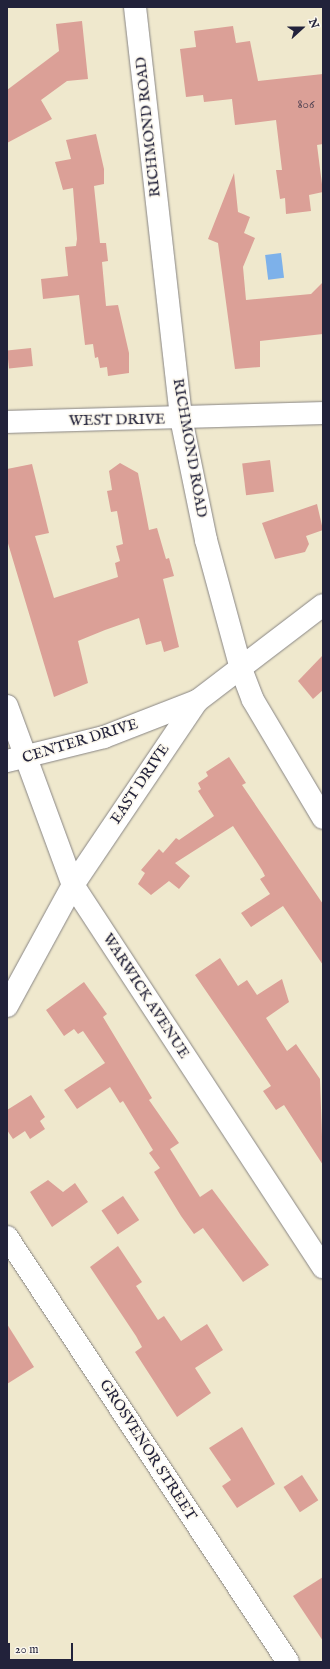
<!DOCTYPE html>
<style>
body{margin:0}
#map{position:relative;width:330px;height:1669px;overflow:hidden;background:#efe8cd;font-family:"IM FELL English",serif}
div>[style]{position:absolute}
.water>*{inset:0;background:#7db1ea;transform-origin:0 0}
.building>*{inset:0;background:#dba097;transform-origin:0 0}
.roads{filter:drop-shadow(0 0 1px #888584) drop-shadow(0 0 1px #888584)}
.street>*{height:22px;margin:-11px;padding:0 11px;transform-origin:11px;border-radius:11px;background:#fff}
span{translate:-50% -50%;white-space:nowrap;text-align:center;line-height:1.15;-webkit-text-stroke:3px #fbf7ec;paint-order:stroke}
.number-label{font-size:13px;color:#504252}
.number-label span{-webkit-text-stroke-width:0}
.street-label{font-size:15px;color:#22223b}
.frame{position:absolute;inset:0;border:8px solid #22223b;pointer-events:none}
.north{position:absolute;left:282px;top:8px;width:40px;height:40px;-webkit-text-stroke:3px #fbf7ec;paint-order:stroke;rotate:69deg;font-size:11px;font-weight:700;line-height:16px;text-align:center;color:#22223b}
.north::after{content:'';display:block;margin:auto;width:14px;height:18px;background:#22223b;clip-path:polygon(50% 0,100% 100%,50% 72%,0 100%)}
.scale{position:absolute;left:8px;top:1643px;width:65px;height:18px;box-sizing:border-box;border:2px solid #22223b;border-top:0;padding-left:5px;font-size:12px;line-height:14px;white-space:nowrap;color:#22223b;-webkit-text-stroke:3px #fbf7ec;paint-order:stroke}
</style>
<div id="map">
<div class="water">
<i style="left:281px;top:253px;width:25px;height:16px;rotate:83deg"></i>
</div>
<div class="building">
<i style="clip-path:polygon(82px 21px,88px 79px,67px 81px,41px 100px,52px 119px,7px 143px,7px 90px,59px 51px,56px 24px)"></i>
<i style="clip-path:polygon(233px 26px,236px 43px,250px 41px,258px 81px,323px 74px,323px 144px,317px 145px,323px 192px,309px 195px,311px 211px,286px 214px,285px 198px,280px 199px,276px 170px,282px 170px,276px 120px,235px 125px,232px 99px,204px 102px,203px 95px,186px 97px,180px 49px,196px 47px,194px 31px)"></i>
<i style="clip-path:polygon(96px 134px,104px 169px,104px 184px,94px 186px,100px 243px,106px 243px,108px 261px,102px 262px,106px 306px,118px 305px,129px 353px,129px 373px,108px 376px,107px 367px,100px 368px,98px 357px,95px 358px,93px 344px,85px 345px,79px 295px,43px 299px,41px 279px,68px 276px,65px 247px,76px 246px,77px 239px,73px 188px,63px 190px,55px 162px,71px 159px,66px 140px)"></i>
<i style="clip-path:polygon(234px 173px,238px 212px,250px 217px,244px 233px,255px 238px,243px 267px,246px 300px,311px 294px,323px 282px,323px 334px,260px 341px,260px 367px,235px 369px,218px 243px,208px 239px)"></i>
<i style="left:31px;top:348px;width:18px;height:24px;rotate:84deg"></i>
<i style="left:270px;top:460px;width:32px;height:28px;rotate:83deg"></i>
<i style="clip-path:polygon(120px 463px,138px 473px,149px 530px,157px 528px,166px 559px,169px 558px,174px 576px,163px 579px,179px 647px,164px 652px,161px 641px,146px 645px,139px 618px,105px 630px,78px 641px,88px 683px,54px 697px,7px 540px,7px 469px,32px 464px,49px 533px,35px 536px,54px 598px,118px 577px,115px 563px,120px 561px,116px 546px,123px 544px,117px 511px,111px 512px,107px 491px,112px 490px,109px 471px)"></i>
<i style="clip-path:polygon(317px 504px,323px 530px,306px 536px,309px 544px,305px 552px,275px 559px,262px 523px)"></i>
<i style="clip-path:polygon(323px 655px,323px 690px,313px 699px,298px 681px)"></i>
<i style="clip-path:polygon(229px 757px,246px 783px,242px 785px,323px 904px,323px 965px,283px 906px,251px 927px,241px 913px,270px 894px,260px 879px,265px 876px,262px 870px,233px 826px,175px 863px,190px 876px,179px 889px,169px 881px,151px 895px,138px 884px,145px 873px,141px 870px,159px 849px,163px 853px,176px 838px,179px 840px,214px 816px,198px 791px,201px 789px,198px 783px,208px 776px,206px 772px)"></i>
<i style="clip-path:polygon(220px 958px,238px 986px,247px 980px,257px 995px,282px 979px,289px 1002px,266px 1018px,287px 1051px,296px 1044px,320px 1079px,323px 1165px,284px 1105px,276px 1110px,263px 1091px,271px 1086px,195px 975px)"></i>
<i style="clip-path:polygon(84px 982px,107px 1014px,103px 1017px,152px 1098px,149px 1100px,179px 1143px,170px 1149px,200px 1197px,212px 1189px,269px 1265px,243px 1282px,203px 1228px,194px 1234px,181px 1216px,154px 1172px,160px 1168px,149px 1153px,153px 1150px,123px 1101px,120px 1103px,110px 1087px,77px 1109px,64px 1090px,105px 1063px,83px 1031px,78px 1034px,74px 1029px,64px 1036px,46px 1010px)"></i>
<i style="clip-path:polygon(31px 1095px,45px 1117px,40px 1121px,45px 1129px,30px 1139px,25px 1131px,13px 1139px,7px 1130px,7px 1110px)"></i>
<i style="clip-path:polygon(48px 1180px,63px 1192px,75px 1183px,88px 1202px,52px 1227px,30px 1192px)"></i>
<i style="left:123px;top:1196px;width:29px;height:26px;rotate:56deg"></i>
<i style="clip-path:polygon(118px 1246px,142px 1282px,136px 1286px,158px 1320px,164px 1316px,181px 1341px,207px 1324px,223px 1350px,195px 1368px,211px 1393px,177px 1417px,135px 1352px,142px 1347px,136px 1336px,90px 1267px)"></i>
<i style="clip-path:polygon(7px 1324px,34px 1367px,7px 1384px)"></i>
<i style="clip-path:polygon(242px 1427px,275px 1484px,237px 1508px,222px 1486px,231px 1480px,209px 1448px)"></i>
<i style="left:302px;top:1475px;width:30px;height:22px;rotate:57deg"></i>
<i style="clip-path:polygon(323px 1577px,323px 1641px,293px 1596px)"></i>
</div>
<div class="roads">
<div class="street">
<i style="left:135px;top:7px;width:414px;rotate:83.6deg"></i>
<i style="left:181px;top:418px;width:125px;rotate:78.4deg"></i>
<i style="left:206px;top:540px;width:134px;rotate:74.8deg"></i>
<i style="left:241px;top:669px;width:33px;rotate:69deg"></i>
<i style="left:253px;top:700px;width:137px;rotate:59.3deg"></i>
<i style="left:7px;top:422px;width:316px;rotate:-1.6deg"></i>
<i style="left:7px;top:706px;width:191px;rotate:69.8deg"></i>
<i style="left:73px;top:885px;width:457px;rotate:56.8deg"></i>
<i style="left:7px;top:761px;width:100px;rotate:-13.9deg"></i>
<i style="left:104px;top:737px;width:100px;rotate:-21.2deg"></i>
<i style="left:7px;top:1006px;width:138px;rotate:-61.4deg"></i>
<i style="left:73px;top:885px;width:222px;rotate:-56deg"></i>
<i style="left:197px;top:701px;width:158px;rotate:-37.3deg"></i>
<i style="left:7px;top:1237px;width:509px;rotate:56.53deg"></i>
</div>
</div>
<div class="number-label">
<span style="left:306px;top:105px">806</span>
</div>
<div class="street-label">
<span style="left:148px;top:127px;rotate:-96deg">RICHMOND ROAD</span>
<span style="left:117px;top:420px;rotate:-1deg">WEST DRIVE</span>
<span style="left:190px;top:448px;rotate:80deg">RICHMOND ROAD</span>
<span style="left:80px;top:741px;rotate:-17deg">CENTER DRIVE</span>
<span style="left:140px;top:784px;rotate:-56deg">EAST DRIVE</span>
<span style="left:146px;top:996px;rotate:57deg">WARWICK AVENUE</span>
<span style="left:148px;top:1450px;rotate:57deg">GROSVENOR STREET</span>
</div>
<div class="frame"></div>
<div class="north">N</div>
<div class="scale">20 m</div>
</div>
